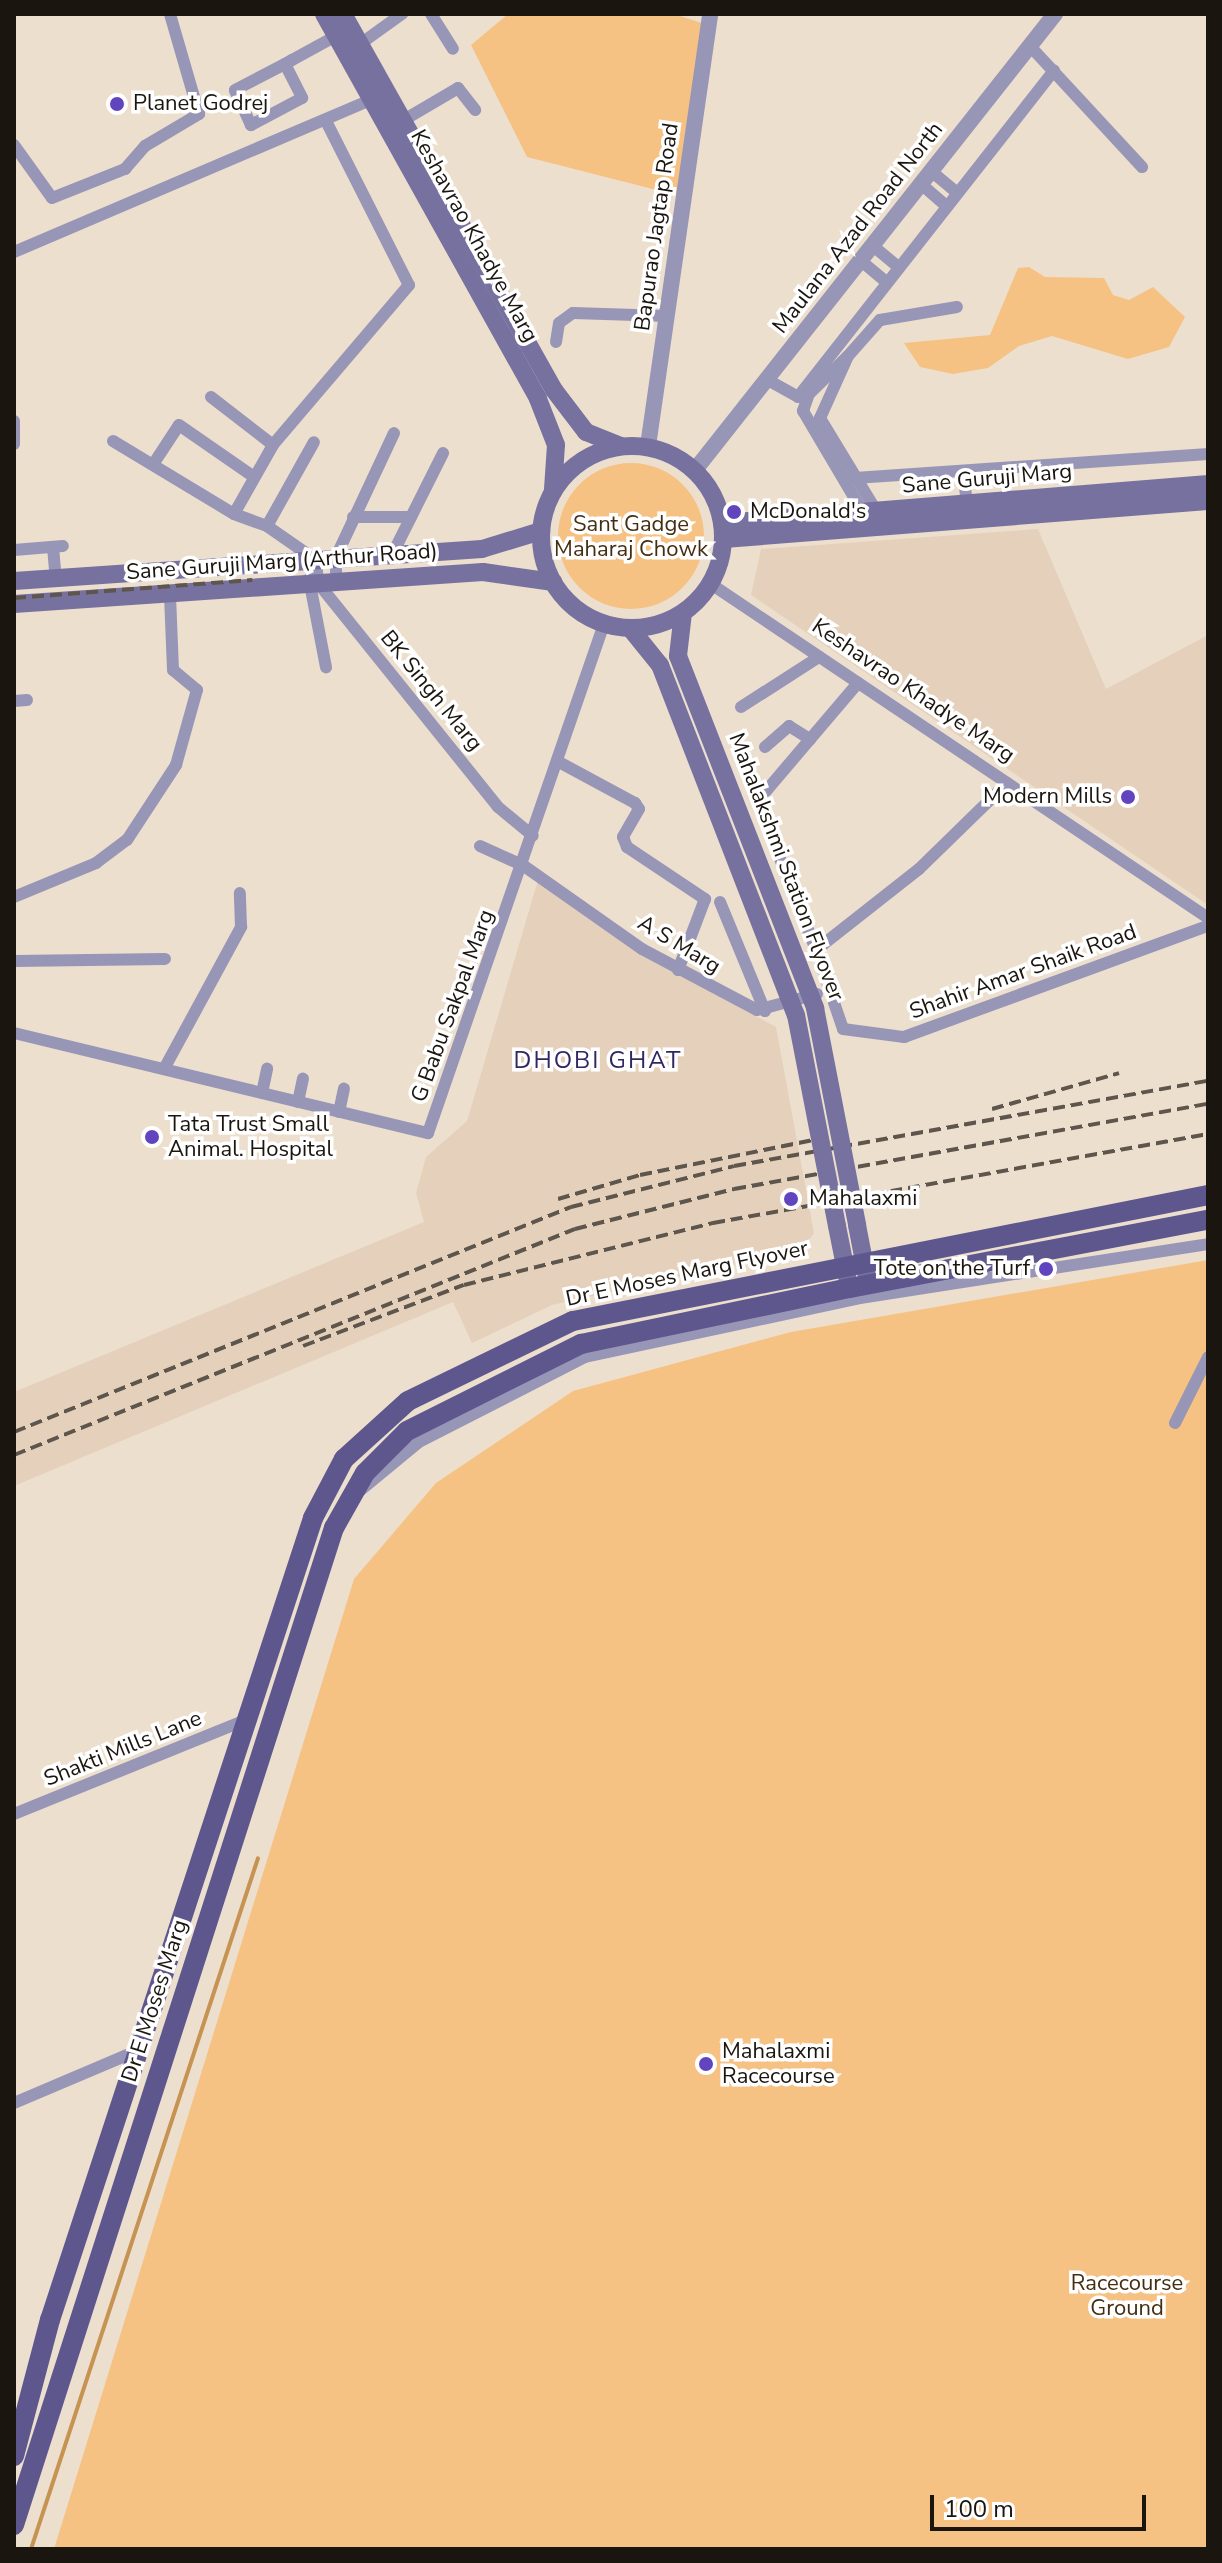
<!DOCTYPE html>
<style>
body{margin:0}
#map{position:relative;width:1222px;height:2563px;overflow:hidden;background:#eddfce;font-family:"Nunito Sans",sans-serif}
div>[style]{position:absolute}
.built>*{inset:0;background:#e5d1bb}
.green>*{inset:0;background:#f6c284}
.round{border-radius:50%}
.stream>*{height:4px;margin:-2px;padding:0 2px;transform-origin:2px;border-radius:2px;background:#c79352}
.minor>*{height:12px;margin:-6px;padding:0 6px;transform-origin:6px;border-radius:6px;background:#9896b6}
.tertiary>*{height:16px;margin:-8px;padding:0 8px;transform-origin:8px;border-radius:8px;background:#9896b6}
.secondary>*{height:18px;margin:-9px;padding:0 9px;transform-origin:9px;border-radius:9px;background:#76719f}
.secondary>.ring{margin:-9px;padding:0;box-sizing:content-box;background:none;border:18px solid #76719f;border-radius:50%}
.primary>*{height:20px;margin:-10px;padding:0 10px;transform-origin:10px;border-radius:10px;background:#5e578e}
.rail>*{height:4px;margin-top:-2px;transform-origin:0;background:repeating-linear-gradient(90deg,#5e564d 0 12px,transparent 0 18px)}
.secondary-bridge>*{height:18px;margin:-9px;padding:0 9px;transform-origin:9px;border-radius:9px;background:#76719f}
.primary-bridge>*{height:20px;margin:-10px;padding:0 10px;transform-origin:10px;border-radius:10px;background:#5e578e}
.dots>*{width:22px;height:22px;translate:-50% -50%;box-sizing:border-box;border:4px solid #fff;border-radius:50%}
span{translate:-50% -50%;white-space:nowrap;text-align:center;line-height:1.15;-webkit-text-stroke:7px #fff;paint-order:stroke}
.poi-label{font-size:22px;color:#1a150f}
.left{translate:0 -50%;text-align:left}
.right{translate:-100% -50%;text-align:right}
.street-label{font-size:22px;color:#1a150f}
.park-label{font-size:22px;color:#442e12}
.neighbourhood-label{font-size:24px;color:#332762;letter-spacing:2px}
.frame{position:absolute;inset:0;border:16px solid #1a150f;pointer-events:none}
.scale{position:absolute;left:930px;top:2495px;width:216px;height:36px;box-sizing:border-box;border:4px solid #1a150f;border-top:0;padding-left:10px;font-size:24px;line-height:28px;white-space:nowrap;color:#1a150f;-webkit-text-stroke:6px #fff;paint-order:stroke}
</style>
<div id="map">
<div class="built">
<i style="clip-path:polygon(1038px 529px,1106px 689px,1208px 635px,1208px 905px,751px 595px,761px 549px)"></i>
<i style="clip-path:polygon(538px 880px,675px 972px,776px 1027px,814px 1233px,802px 1250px,552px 1305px,472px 1343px,453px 1302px,14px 1486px,14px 1392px,424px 1222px,416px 1193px,426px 1157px,467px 1121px)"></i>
</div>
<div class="green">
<i style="clip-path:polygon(508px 14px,674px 14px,708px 25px,684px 197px,527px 157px,471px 45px)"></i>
<i style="clip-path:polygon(1029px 267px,1045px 277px,1104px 278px,1113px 295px,1129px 300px,1153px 287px,1185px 317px,1169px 347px,1128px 359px,1052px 336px,1019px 346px,988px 368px,953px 374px,920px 367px,904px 343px,990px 335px,1018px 268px)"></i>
<i class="round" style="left:558px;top:463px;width:146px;height:146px"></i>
<i style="clip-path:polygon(1208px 1260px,1208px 2549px,54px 2549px,354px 1579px,436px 1483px,573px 1391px,791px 1332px)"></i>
</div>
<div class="stream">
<i style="left:31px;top:2549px;width:727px;rotate:-71.81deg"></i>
</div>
<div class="minor">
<i style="left:431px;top:14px;width:41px;rotate:57.8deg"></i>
<i style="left:1030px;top:46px;width:165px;rotate:47.2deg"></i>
<i style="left:356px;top:47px;width:57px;rotate:-35.7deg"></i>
<i style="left:285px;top:64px;width:38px;rotate:63deg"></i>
<i style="left:302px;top:98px;width:58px;rotate:152.1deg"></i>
<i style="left:251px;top:125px;width:38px;rotate:-115deg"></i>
<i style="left:235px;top:90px;width:56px;rotate:-27.5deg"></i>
<i style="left:285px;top:64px;width:8px;rotate:-30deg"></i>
<i style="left:292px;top:60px;width:50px;rotate:-28.6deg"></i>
<i style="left:326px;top:121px;width:184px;rotate:63.2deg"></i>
<i style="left:409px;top:285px;width:210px;rotate:130.4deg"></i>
<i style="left:273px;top:445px;width:79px;rotate:119.5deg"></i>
<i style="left:234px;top:514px;width:35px;rotate:20deg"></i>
<i style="left:267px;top:526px;width:60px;rotate:34.8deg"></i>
<i style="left:316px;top:560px;width:23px;rotate:85deg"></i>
<i style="left:318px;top:583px;width:287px;rotate:51.2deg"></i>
<i style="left:498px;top:807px;width:45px;rotate:39.6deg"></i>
<i style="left:397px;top:124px;width:71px;rotate:-30.5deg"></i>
<i style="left:458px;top:88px;width:28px;rotate:52deg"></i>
<i style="left:14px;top:145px;width:65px;rotate:54.4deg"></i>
<i style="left:52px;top:198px;width:79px;rotate:-21.7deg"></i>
<i style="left:125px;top:169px;width:30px;rotate:-49deg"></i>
<i style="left:145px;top:146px;width:63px;rotate:-30.7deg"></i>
<i style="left:199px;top:114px;width:104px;rotate:-106.2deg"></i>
<i style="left:931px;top:171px;width:33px;rotate:40deg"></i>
<i style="left:921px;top:184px;width:33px;rotate:41deg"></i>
<i style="left:872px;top:245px;width:33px;rotate:40deg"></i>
<i style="left:14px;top:252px;width:392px;rotate:-23.1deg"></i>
<i style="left:860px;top:260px;width:31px;rotate:40deg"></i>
<i style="left:556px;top:342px;width:19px;rotate:-81deg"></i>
<i style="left:559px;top:323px;width:17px;rotate:-36deg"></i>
<i style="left:573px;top:313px;width:94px;rotate:1.8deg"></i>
<i style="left:848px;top:356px;width:48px;rotate:-48.4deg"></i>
<i style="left:880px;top:320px;width:78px;rotate:-9.6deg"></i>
<i style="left:766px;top:379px;width:37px;rotate:29deg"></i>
<i style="left:798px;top:397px;width:415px;rotate:-51.9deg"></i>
<i style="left:211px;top:397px;width:78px;rotate:37.7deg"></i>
<i style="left:14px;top:421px;width:23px;rotate:90deg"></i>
<i style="left:113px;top:441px;width:141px;rotate:31.1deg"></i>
<i style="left:154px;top:463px;width:45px;rotate:-56.7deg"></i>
<i style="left:179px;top:425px;width:91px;rotate:34.7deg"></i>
<i style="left:963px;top:471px;width:34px;rotate:83deg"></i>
<i style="left:855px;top:478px;width:354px;rotate:-3.9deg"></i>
<i style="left:864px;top:514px;width:120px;rotate:-120.6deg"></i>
<i style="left:803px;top:411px;width:18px;rotate:-71deg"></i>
<i style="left:809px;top:394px;width:54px;rotate:-44.3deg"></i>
<i style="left:848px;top:356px;width:68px;rotate:114.3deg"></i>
<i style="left:820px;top:418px;width:110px;rotate:58.8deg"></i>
<i style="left:353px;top:517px;width:58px"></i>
<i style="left:267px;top:526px;width:96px;rotate:-60.8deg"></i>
<i style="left:53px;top:547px;width:32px;rotate:85deg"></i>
<i style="left:14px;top:550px;width:49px;rotate:-4.7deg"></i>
<i style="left:392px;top:555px;width:114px;rotate:-63.4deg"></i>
<i style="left:309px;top:579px;width:90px;rotate:79.1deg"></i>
<i style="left:337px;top:582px;width:23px;rotate:-95deg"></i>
<i style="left:335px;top:559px;width:139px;rotate:-64.9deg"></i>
<i style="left:711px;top:584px;width:599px;rotate:33.9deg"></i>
<i style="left:14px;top:701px;width:13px;rotate:-4deg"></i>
<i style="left:741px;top:707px;width:93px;rotate:-32.7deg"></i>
<i style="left:765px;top:747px;width:32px;rotate:-41deg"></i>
<i style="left:789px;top:726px;width:25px;rotate:32deg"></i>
<i style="left:557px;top:761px;width:89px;rotate:28.3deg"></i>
<i style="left:635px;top:803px;width:7px;rotate:56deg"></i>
<i style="left:639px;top:809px;width:32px;rotate:120deg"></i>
<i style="left:623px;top:837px;width:11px;rotate:68deg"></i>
<i style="left:627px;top:847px;width:94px;rotate:33.7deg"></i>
<i style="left:705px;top:899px;width:76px;rotate:110.8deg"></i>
<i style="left:766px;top:791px;width:142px;rotate:-49.6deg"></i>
<i style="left:480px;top:846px;width:48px;rotate:24.4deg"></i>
<i style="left:524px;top:866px;width:144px;rotate:35.1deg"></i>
<i style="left:642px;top:949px;width:130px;rotate:27.9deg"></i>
<i style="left:757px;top:1010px;width:62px;rotate:-14.9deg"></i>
<i style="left:779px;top:856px;width:101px;rotate:68.5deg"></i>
<i style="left:816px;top:950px;width:131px;rotate:-38.2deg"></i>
<i style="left:919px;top:869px;width:123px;rotate:-44.3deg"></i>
<i style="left:14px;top:897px;width:89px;rotate:-22.5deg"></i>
<i style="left:96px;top:863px;width:39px;rotate:-37deg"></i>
<i style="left:127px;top:840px;width:90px;rotate:-56.8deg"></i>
<i style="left:176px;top:765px;width:78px;rotate:-74.4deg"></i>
<i style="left:197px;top:690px;width:31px;rotate:-140deg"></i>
<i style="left:173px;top:670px;width:76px;rotate:-92.3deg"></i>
<i style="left:720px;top:902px;width:118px;rotate:67.6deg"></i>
<i style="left:816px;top:950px;width:83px;rotate:71.1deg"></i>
<i style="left:843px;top:1029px;width:62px;rotate:7.5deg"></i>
<i style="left:904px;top:1037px;width:324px;rotate:-20.1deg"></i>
<i style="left:14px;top:961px;width:151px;rotate:-0.8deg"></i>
<i style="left:14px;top:1033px;width:426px;rotate:13.6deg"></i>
<i style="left:428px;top:1133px;width:539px;rotate:-70.93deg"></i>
<i style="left:164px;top:1069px;width:162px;rotate:-61.5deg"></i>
<i style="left:241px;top:927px;width:34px;rotate:-92deg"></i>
<i style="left:262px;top:1093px;width:25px;rotate:-78deg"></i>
<i style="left:298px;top:1102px;width:24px;rotate:-78deg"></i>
<i style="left:339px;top:1112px;width:24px;rotate:-78deg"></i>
<i style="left:1175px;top:1423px;width:74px;rotate:-63.4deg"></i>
<i style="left:357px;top:1493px;width:80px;rotate:-39.4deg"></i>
<i style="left:419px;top:1442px;width:186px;rotate:-27.1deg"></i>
<i style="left:585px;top:1357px;width:281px;rotate:-12.1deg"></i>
<i style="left:860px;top:1298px;width:352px;rotate:-8.8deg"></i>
<i style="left:14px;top:1814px;width:250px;rotate:-22.1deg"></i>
<i style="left:14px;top:2103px;width:136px;rotate:-23deg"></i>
</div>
<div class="tertiary">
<i style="left:648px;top:446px;width:436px;rotate:-81.8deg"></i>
<i style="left:695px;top:470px;width:581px;rotate:-51.71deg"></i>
</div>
<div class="secondary">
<i style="left:324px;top:14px;width:440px;rotate:60.9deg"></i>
<i style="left:538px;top:399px;width:49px;rotate:68.6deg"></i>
<i style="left:556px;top:445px;width:44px;rotate:93.9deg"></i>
<i style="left:343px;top:14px;width:431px;rotate:60.7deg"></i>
<i style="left:554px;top:390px;width:53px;rotate:52.7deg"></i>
<i style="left:586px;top:432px;width:37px;rotate:22deg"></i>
<i class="ring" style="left:541px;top:446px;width:164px;height:164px"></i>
<i style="left:723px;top:523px;width:487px;rotate:-4.6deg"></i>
<i style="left:724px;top:539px;width:485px;rotate:-4.5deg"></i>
<i style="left:14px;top:581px;width:469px;rotate:-3.9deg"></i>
<i style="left:482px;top:549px;width:62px;rotate:-17deg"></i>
<i style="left:14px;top:604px;width:470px;rotate:-3.9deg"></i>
<i style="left:483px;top:572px;width:71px;rotate:8.1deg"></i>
<i style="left:630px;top:628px;width:48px;rotate:51deg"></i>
<i style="left:678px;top:656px;width:43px;rotate:-83.4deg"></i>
<i style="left:857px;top:1225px;width:53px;rotate:79.1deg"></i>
<i style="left:837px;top:1226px;width:56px;rotate:78.7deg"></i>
</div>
<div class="primary">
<i style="left:850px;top:1288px;width:364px;rotate:-10.8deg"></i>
<i style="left:14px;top:2456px;width:141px;rotate:-75.2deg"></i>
<i style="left:50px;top:2320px;width:844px;rotate:-71.84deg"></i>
<i style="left:313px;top:1518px;width:67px;rotate:-62.3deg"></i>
<i style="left:344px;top:1459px;width:86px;rotate:-42.2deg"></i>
<i style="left:408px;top:1401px;width:183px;rotate:-25.9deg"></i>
<i style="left:573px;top:1321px;width:647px;rotate:-11.22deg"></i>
<i style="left:14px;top:2525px;width:1047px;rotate:-72.21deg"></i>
<i style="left:334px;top:1528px;width:63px;rotate:-60.6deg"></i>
</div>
<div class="rail">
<i style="left:14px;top:598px;width:239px;rotate:-4.3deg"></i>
<i style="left:992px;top:1109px;width:132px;rotate:-15.8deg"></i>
<i style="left:558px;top:1199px;width:85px;rotate:-16.3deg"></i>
<i style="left:640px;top:1175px;width:183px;rotate:-11.4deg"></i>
<i style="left:303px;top:1346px;width:172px;rotate:-20.8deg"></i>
<i style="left:464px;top:1285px;width:257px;rotate:-14deg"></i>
<i style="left:713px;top:1223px;width:503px;rotate:-10.19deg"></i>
<i style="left:14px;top:1432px;width:601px;rotate:-22deg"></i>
<i style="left:571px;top:1207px;width:168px;rotate:-14.1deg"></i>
<i style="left:734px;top:1166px;width:482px;rotate:-10.2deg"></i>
<i style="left:14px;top:1455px;width:605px;rotate:-21.94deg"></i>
<i style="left:575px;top:1229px;width:164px;rotate:-14.1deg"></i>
<i style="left:734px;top:1189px;width:482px;rotate:-10.2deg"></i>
</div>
<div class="secondary-bridge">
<i style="left:678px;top:656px;width:378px;rotate:68.7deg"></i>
<i style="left:815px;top:1008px;width:221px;rotate:79deg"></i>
<i style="left:660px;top:665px;width:375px;rotate:68.8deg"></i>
<i style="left:796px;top:1015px;width:215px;rotate:79deg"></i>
</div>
<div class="primary-bridge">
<i style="left:365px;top:1473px;width:59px;rotate:-45deg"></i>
<i style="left:407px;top:1431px;width:195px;rotate:-26.6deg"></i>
<i style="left:581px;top:1344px;width:275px;rotate:-11.8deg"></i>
</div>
<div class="dots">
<i style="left:117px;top:104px;background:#6145be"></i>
<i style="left:734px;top:512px;background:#6145be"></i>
<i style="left:1128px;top:797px;background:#6145be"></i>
<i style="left:152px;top:1137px;background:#6145be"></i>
<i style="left:791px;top:1199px;background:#6145be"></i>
<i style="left:1046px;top:1269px;background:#6145be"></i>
<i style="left:706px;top:2064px;background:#6145be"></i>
</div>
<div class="poi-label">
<span class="left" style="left:133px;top:104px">Planet Godrej</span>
<span class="left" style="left:750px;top:512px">McDonald's</span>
<span class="right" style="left:1112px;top:797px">Modern Mills</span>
<span class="left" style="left:168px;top:1137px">Tata Trust Small<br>Animal. Hospital</span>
<span class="left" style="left:809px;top:1199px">Mahalaxmi</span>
<span class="right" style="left:1030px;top:1269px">Tote on the Turf</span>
<span class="left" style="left:722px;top:2064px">Mahalaxmi<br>Racecourse</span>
</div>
<div class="street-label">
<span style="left:657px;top:227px;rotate:-82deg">Bapurao Jagtap Road</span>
<span style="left:858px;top:228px;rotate:-52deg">Maulana Azad Road North</span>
<span style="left:474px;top:236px;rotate:61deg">Keshavrao Khadye Marg</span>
<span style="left:987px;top:479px;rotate:-5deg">Sane Guruji Marg</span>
<span style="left:282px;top:562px;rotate:-4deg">Sane Guruji Marg (Arthur Road)</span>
<span style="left:431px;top:691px;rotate:51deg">BK Singh Marg</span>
<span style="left:913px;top:691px;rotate:34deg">Keshavrao Khadye Marg</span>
<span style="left:786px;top:867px;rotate:69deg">Mahalakshmi Station Flyover</span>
<span style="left:679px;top:945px;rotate:31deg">A S Marg</span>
<span style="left:1023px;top:972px;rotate:-20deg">Shahir Amar Shaik Road</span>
<span style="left:453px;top:1006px;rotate:-70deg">G Babu Sakpal Marg</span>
<span style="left:687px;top:1274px;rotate:-12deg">Dr E Moses Marg Flyover</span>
<span style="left:123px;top:1749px;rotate:-22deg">Shakti Mills Lane</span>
<span style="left:155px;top:2001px;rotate:-72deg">Dr E Moses Marg</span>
</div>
<div class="park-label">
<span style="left:631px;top:537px">Sant Gadge<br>Maharaj Chowk</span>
<span style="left:1127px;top:2296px">Racecourse<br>Ground</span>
</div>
<div class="neighbourhood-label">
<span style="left:598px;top:1061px">DHOBI GHAT</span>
</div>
<div class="frame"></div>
<div class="scale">100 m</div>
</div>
